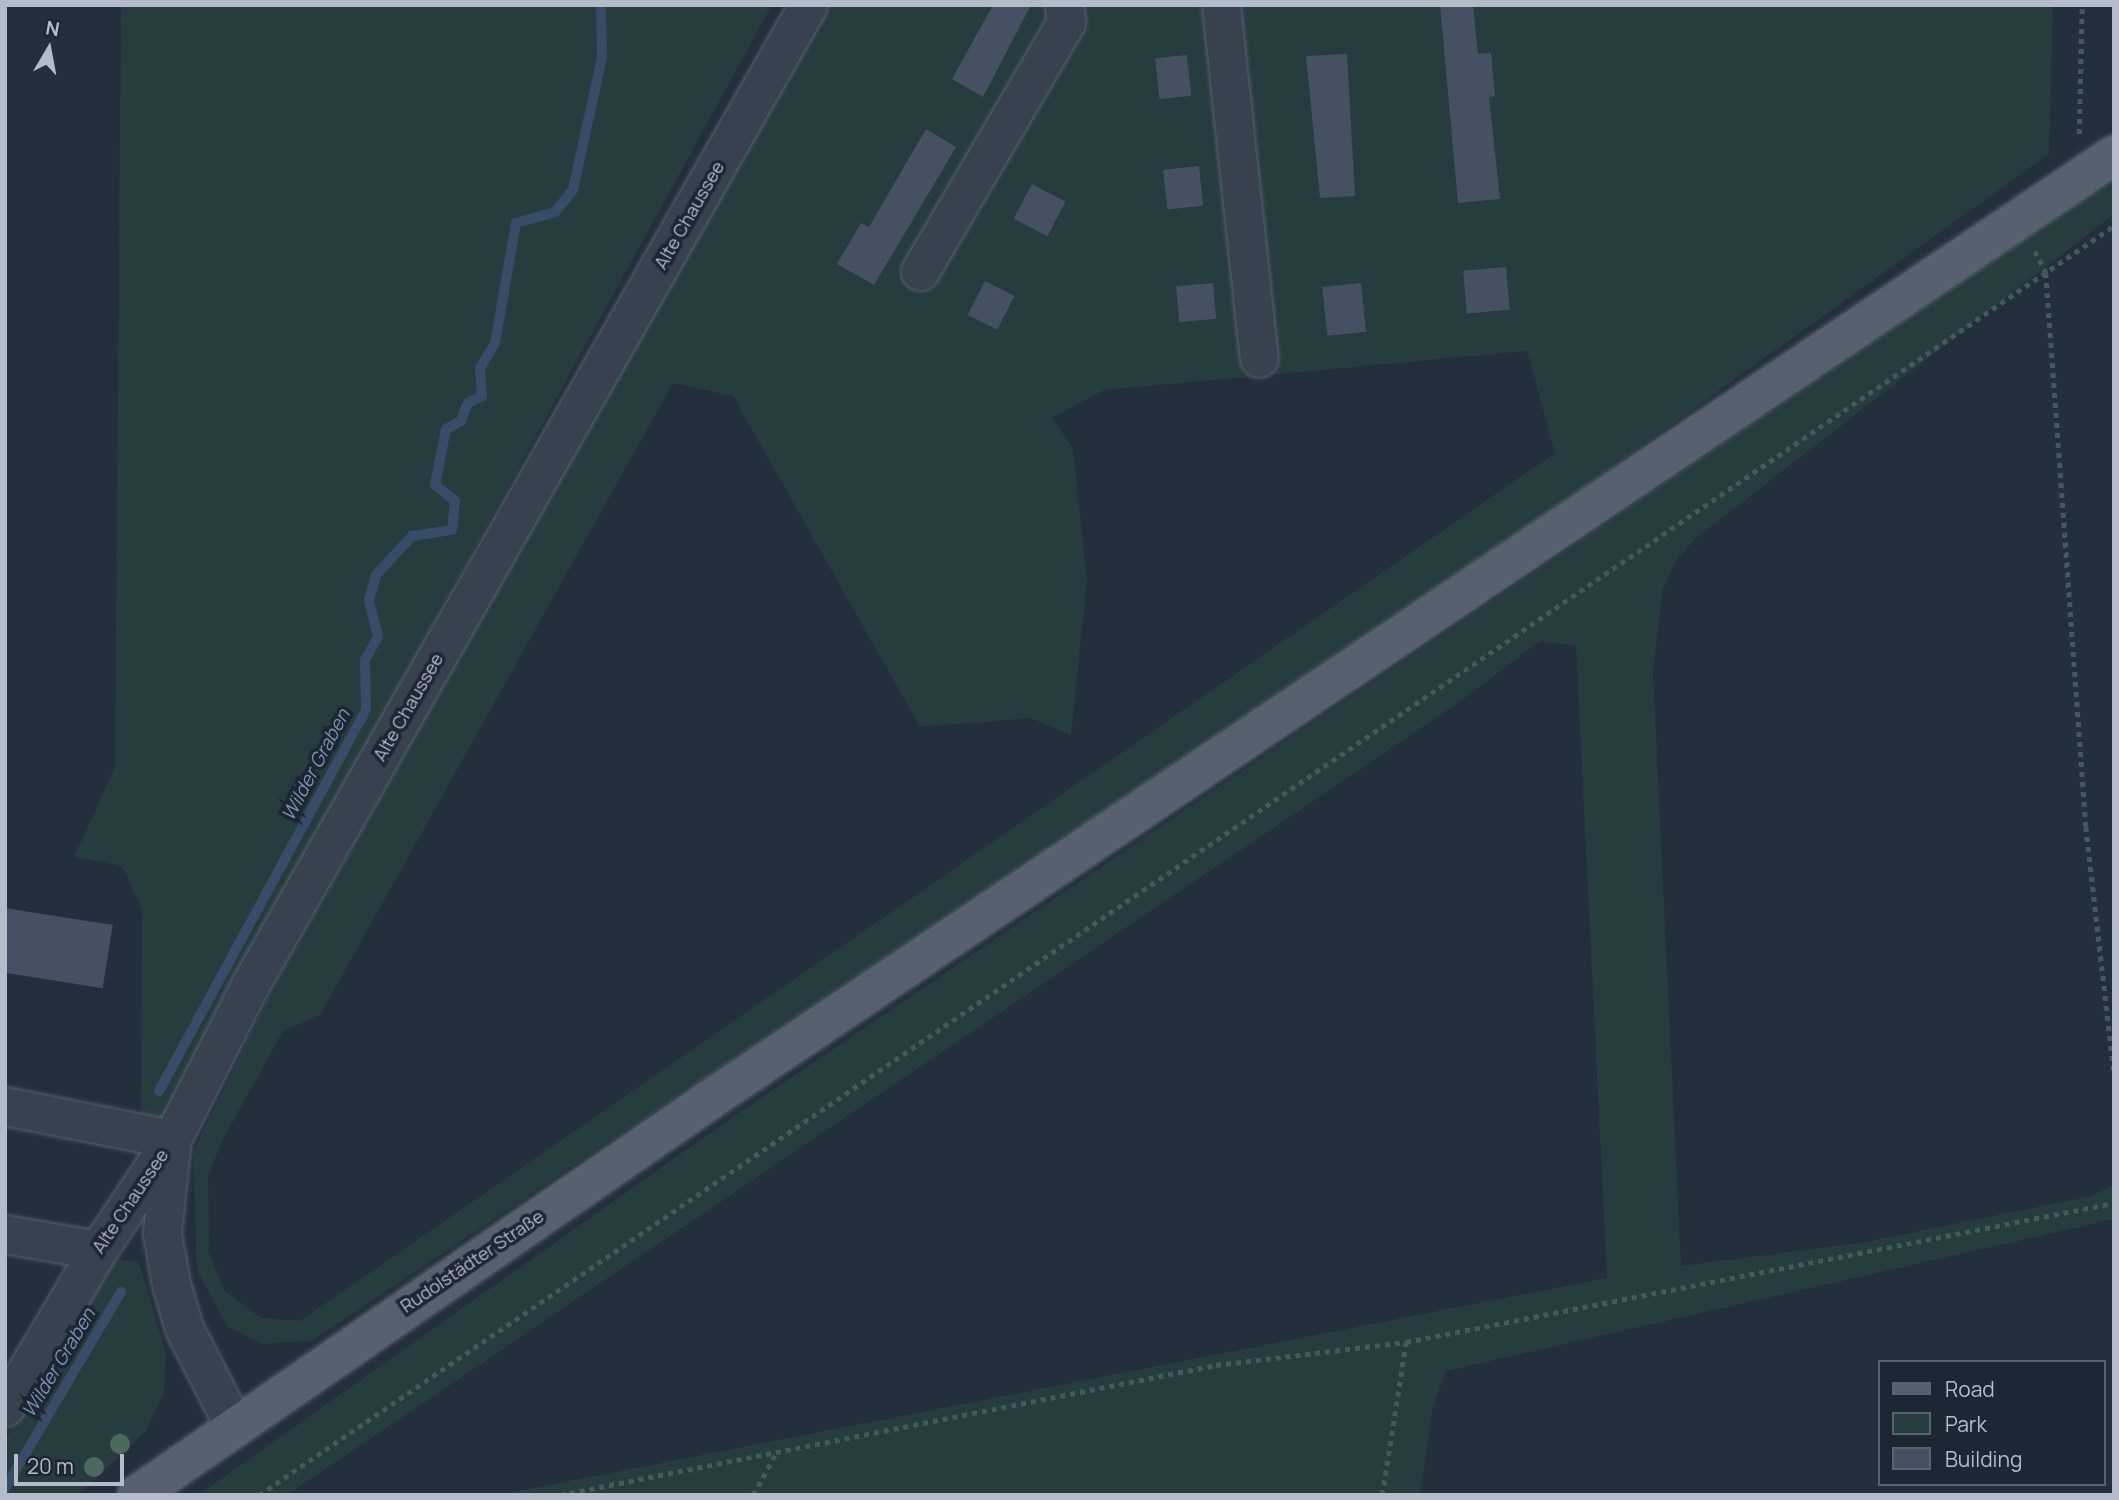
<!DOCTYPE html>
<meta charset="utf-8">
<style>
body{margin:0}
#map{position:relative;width:2119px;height:1500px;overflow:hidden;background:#242f3e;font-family:Manrope,sans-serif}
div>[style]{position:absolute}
.green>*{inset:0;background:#263c3f}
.stream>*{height:10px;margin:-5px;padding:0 5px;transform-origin:5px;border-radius:5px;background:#394c67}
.building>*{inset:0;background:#455162;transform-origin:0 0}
.path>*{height:4.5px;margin-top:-2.25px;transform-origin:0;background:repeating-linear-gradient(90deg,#44595c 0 5px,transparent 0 10px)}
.roads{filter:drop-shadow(0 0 2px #565f6c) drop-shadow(0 0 2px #565f6c)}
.minor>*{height:37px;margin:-18.5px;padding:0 18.5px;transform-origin:18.5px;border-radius:18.5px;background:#38414e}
.major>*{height:38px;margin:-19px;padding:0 19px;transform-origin:19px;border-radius:19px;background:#56606e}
.trees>*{width:20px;height:20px;margin:-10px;border-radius:50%;background:#4b6a5d}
span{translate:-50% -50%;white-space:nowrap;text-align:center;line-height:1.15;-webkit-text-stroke:7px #1d2633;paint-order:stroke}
.street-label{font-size:18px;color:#b4bcc9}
.water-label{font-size:19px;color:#7c92b1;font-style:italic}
.frame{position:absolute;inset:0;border:7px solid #b4bcc9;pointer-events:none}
.legend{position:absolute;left:1878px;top:1360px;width:228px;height:126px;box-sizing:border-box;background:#1d2633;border:2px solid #59626f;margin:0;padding:9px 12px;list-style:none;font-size:21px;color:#b4bcc9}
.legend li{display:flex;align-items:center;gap:14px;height:35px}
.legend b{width:35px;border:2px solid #59626f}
.north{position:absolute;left:14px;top:14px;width:70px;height:70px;-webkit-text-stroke:5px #1d2633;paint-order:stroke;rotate:10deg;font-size:19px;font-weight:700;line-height:28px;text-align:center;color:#b4bcc9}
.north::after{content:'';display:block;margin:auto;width:24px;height:32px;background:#b4bcc9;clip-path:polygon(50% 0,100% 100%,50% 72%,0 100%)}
.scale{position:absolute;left:14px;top:1454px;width:110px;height:32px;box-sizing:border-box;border:4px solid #b4bcc9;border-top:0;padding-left:9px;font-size:21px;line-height:24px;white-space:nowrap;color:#b4bcc9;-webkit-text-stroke:5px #1d2633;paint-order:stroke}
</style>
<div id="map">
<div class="green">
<i style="clip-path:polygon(121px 5px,772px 5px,163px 1117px,141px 1126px,142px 909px,122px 866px,74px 857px,115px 767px)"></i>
<i style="clip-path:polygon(evenodd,825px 5px,2053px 5px,2049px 154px,1574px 495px,312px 1341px,262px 1344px,227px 1326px,197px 1270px,193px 1152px,271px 992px,825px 5px,1527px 351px,1555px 453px,300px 1321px,261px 1318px,225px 1291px,209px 1252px,208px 1177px,221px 1143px,283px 1031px,320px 1015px,673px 383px,733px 396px,920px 727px,1031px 718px,1071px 736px,1087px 580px,1073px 448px,1052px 418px,1104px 390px,1527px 351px)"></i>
<i style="clip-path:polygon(2114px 178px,2114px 214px,1696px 538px,1676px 560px,1663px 589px,1653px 672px,1681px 1266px,1861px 1243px,2092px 1196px,2114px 1184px,2114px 1219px,1446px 1371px,1433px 1406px,1420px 1495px,498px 1495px,1607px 1278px,1576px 646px,1540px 641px,1458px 703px,287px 1495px,198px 1495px,727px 1121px)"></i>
<i style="clip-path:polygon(119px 1260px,139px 1262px,166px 1353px,164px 1393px,146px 1431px,78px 1495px,5px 1495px,5px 1440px,104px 1273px)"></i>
</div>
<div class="stream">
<i style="left:159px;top:1091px;width:434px;rotate:-61.5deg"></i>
<i style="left:366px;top:709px;width:49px;rotate:-91.2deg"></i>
<i style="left:365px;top:660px;width:26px;rotate:-61deg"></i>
<i style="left:378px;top:637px;width:38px;rotate:-104deg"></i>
<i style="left:369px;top:600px;width:26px;rotate:-74deg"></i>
<i style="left:376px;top:575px;width:53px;rotate:-47.3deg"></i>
<i style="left:412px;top:536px;width:40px;rotate:-8.5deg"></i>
<i style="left:452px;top:530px;width:29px;rotate:-84deg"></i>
<i style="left:455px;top:501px;width:26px;rotate:-141deg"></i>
<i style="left:435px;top:485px;width:57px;rotate:-78.9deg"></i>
<i style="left:446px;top:429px;width:17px;rotate:-28deg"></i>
<i style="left:461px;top:421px;width:19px;rotate:-69deg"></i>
<i style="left:468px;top:403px;width:16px;rotate:-27deg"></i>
<i style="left:482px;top:396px;width:28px;rotate:-94deg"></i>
<i style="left:480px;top:368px;width:29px;rotate:-59deg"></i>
<i style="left:495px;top:343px;width:122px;rotate:-80.1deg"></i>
<i style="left:516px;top:223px;width:41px;rotate:-15.8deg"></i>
<i style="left:555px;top:212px;width:28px;rotate:-51deg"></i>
<i style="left:573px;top:190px;width:136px;rotate:-77.7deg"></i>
<i style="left:602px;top:57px;width:52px;rotate:-91.1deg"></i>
<i style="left:5px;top:1488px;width:228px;rotate:-59.4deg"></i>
</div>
<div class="building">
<i style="clip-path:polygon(993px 5px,1031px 5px,983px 97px,952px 79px)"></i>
<i style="clip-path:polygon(1440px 5px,1473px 5px,1478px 54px,1491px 53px,1495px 96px,1489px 97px,1500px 199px,1458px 203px)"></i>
<i style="clip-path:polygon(1347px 54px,1355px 196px,1320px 198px,1306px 56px)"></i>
<i style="left:1187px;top:55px;width:41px;height:32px;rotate:84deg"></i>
<i style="clip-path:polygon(926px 129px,956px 147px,874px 285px,837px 264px,861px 223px,869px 227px)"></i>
<i style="left:1199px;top:166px;width:40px;height:36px;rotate:84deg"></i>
<i style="left:1032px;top:184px;width:38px;height:39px;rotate:28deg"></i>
<i style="left:1506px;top:267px;width:43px;height:43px;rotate:85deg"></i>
<i style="left:985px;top:281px;width:33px;height:38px;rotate:27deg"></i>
<i style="left:1213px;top:283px;width:36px;height:37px;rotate:85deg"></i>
<i style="left:1361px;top:283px;width:49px;height:39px;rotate:84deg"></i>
<i style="left:5px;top:908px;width:109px;height:64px;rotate:9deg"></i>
</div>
<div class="path">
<i style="left:2079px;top:134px;width:129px;rotate:-88.7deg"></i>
<i style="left:2035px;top:251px;width:25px;rotate:63deg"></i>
<i style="left:2046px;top:273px;width:555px;rotate:85.87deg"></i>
<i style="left:2086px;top:827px;width:246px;rotate:83.5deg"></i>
<i style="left:259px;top:1495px;width:2248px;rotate:-34.38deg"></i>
<i style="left:560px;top:1495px;width:669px;rotate:-11.21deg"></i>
<i style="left:1216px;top:1365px;width:191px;rotate:-6.9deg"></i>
<i style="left:753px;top:1495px;width:46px;rotate:-61.2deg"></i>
<i style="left:1382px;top:1495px;width:155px;rotate:-81.1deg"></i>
<i style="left:1406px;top:1342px;width:722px;rotate:-11.11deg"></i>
</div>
<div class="roads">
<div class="minor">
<i style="left:1221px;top:5px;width:355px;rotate:83.9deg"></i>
<i style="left:920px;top:271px;width:289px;rotate:-59.6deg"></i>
<i style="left:1066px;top:22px;width:17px;rotate:-97deg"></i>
<i style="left:5px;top:1106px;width:170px;rotate:11.2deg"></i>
<i style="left:171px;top:1147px;width:86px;rotate:96deg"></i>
<i style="left:162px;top:1233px;width:52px;rotate:80deg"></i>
<i style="left:171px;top:1284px;width:46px;rotate:73.5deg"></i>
<i style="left:184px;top:1328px;width:108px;rotate:63deg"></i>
<i style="left:5px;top:1234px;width:94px;rotate:9.8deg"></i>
<i style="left:5px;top:1407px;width:182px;rotate:-59.4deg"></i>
<i style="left:98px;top:1250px;width:133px;rotate:-56.3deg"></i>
<i style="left:172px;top:1139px;width:173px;rotate:-63.1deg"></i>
<i style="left:250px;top:985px;width:1128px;rotate:-60.34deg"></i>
</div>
<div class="major">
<i style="left:137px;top:1495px;width:697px;rotate:-34.6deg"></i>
<i style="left:711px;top:1099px;width:1691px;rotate:-33.93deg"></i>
</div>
</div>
<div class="trees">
<i style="left:120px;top:1444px"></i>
<i style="left:94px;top:1467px"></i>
</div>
<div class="street-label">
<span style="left:689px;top:215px;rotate:-60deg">Alte Chaussee</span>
<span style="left:408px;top:707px;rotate:-60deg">Alte Chaussee</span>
<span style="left:130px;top:1201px;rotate:-56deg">Alte Chaussee</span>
<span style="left:472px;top:1261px;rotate:-34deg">Rudolstädter Straße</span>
</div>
<div class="water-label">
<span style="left:316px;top:765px;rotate:-62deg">Wilder Graben</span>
<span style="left:59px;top:1363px;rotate:-59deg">Wilder Graben</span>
</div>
<div class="frame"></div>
<ul class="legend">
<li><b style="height:9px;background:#56606e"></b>Road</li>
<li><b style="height:19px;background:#263c3f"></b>Park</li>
<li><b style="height:19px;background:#455162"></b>Building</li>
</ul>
<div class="north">N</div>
<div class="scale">20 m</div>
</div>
